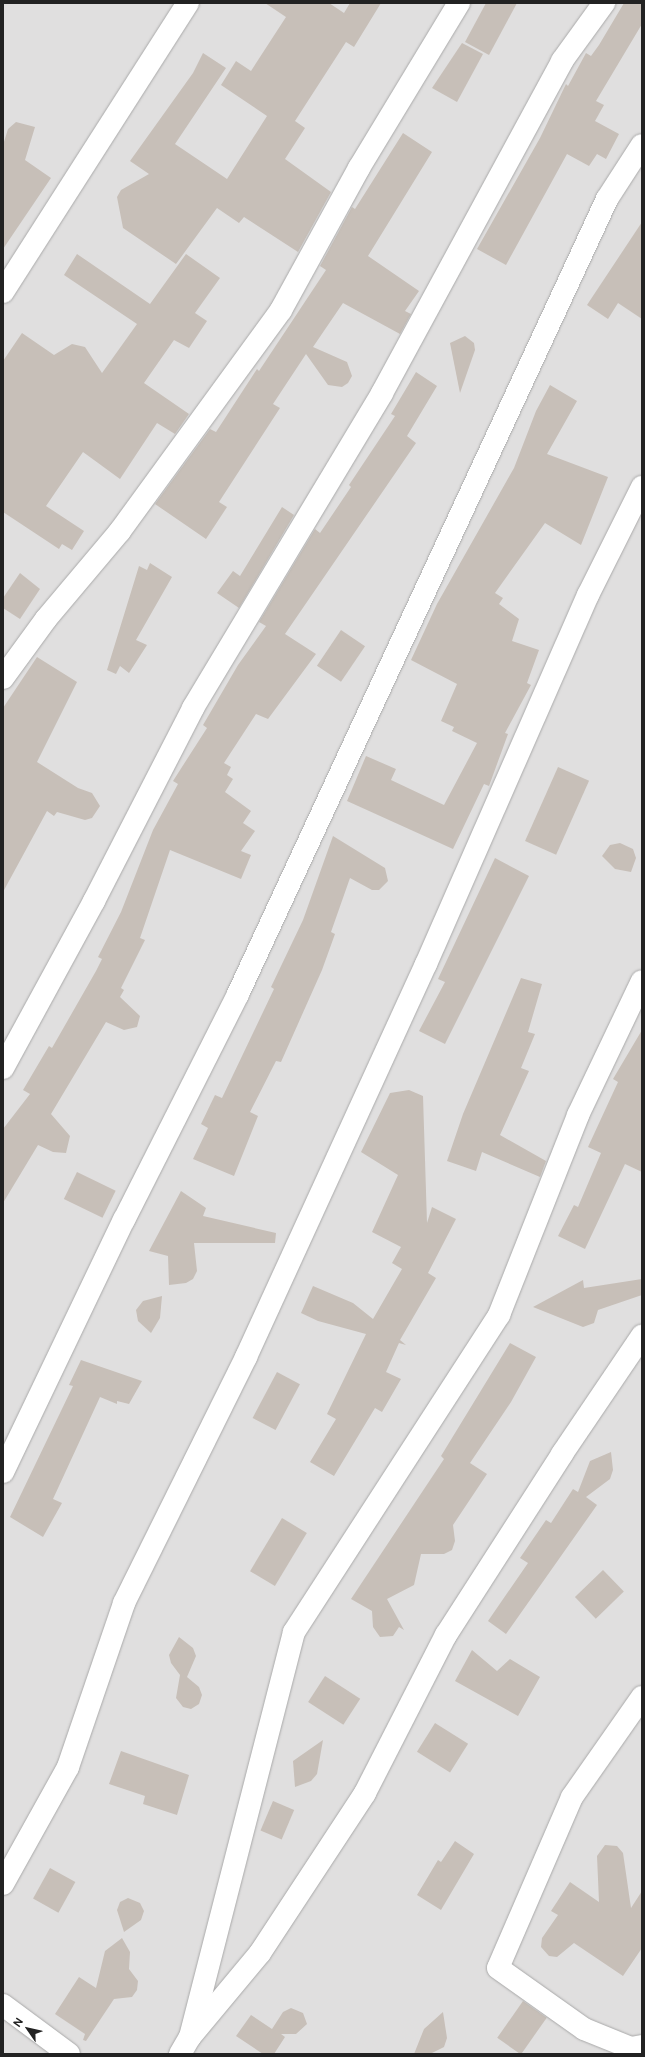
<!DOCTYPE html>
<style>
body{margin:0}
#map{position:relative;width:645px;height:2057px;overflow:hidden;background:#f2efe9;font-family:"DM Sans",sans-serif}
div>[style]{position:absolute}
.residential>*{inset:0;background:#e0dfdf;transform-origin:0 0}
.building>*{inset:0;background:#c7bfb8;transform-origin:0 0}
.roads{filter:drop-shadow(0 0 1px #a9a9a9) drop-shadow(0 0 1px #a9a9a9)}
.minor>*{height:22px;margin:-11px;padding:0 11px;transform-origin:11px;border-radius:11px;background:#fff}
span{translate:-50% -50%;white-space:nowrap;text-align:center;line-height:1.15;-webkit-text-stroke:4px #fff;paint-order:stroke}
.frame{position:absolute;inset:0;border:4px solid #222;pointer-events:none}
.north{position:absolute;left:8px;top:2009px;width:40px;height:40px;-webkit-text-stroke:3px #fff;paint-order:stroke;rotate:304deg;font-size:11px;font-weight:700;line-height:16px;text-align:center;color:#222}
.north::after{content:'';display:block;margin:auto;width:14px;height:18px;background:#222;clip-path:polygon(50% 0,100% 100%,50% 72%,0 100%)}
</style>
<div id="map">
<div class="residential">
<i style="left:3px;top:3px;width:639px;height:2051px"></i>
</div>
<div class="building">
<i style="clip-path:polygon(265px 3px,329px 3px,344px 13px,350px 3px,381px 3px,354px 47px,346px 42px,295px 121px,305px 128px,285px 159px,331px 192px,298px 252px,244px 217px,239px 223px,217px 208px,176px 264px,123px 228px,117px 197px,121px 190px,149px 174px,130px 161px,193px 73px,203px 53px,226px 68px,175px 144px,227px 179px,267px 116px,221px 85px,236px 61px,251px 71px,286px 17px)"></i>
<i style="clip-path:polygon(486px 3px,517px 3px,489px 55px,465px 42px)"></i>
<i style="clip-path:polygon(624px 3px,642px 3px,642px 24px,596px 101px,604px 105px,595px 121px,619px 134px,606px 159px,597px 154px,589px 166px,567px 154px,506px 265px,477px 249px,540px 138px,566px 84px,568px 86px,586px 53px,591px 56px,599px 45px)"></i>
<i style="clip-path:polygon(462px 43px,483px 54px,457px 102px,432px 88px)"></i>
<i style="clip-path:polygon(16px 122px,35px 127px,25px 160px,51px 178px,3px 249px,3px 145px,8px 129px)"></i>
<i style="clip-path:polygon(403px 133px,432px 152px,368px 256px,419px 291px,405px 311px,411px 314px,400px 334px,343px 303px,313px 347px,347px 362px,352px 376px,348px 383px,342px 387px,328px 385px,306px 354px,273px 404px,280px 408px,219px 502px,227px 507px,206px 539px,155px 504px,210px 429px,216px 432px,257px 369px,259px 371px,326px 270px,320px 266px,352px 207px,355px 209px)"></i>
<i style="clip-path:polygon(642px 222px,642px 319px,618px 303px,608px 319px,587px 305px)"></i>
<i style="clip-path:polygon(77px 254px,150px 304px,186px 254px,220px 278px,195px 313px,207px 321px,189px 348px,174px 340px,144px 383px,189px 414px,175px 434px,157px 423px,120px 479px,83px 452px,46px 506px,84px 531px,72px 550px,62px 544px,59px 549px,3px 512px,3px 361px,22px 333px,54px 355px,72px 344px,85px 347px,102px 373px,137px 324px,64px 275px)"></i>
<i style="clip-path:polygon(465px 336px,474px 343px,475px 350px,460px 393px,450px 343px)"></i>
<i style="clip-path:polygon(416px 372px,437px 386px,407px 436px,416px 443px,285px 634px,316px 654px,268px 719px,256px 714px,224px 763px,231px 767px,227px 775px,233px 779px,225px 792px,251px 811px,243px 823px,255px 831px,241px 851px,251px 855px,241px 879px,170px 850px,140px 938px,145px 940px,121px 988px,124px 990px,120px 997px,140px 1016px,137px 1027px,124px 1030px,106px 1022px,51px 1114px,70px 1136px,66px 1153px,53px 1152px,38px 1145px,3px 1203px,3px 1129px,30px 1094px,23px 1090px,49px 1046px,52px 1048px,96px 971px,102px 959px,98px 957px,121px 912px,153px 830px,178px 784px,173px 781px,207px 728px,203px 725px,238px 665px,266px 626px,259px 622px,315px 529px,320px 533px,351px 487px,349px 485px,395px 416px,391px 414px)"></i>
<i style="clip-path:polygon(550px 385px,577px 401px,547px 454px,608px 477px,581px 545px,545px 523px,495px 593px,503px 598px,499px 604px,519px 619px,512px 641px,539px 650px,527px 683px,531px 685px,505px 733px,508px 734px,489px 786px,484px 784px,453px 849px,347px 801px,366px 756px,396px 769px,391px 780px,444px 805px,477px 743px,452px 731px,454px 727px,441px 721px,457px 684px,411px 660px,437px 604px,514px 468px,536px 411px)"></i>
<i style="clip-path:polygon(282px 507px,294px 515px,239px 608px,217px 593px,233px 571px,240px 576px)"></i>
<i style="clip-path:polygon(150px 563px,172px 577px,136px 640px,147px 645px,129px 673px,120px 666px,116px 674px,107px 670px,139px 566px,147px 570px)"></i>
<i style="clip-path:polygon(20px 573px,40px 589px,20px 619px,3px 608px,3px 598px)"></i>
<i style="left:341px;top:630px;width:29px;height:43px;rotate:34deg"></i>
<i style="clip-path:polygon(37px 657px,77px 682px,37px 762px,78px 788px,92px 793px,100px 806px,92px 818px,85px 820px,57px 812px,54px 816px,47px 811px,3px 892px,3px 708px)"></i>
<i style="left:558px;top:767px;width:34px;height:81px;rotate:24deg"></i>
<i style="clip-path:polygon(333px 836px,385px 868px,388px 881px,379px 890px,372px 890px,350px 878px,331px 932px,335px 934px,322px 970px,281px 1062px,276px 1061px,250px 1112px,258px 1116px,234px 1176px,193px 1159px,208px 1128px,201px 1124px,215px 1095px,222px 1098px,274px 989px,271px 987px,303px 920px)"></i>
<i style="clip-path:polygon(620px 843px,633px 849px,636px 858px,631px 872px,615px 869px,602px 856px,610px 845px)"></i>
<i style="clip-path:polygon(495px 858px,529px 876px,445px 1044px,419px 1031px,445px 982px,438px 979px)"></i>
<i style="clip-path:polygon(521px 978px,542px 984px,528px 1032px,535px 1034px,521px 1068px,529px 1071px,500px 1135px,546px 1161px,540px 1177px,482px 1152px,476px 1171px,447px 1161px,463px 1114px)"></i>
<i style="clip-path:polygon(642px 1030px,642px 1172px,625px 1164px,585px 1249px,558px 1236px,574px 1205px,578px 1207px,601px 1153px,588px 1147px,618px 1082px,613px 1079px)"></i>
<i style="clip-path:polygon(409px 1090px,423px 1096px,427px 1223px,432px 1207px,456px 1219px,428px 1273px,436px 1278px,400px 1340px,406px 1345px,399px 1343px,386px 1372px,401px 1379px,382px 1412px,375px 1408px,334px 1476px,310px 1462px,336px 1419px,327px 1414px,366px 1334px,318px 1321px,301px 1313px,313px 1286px,353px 1303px,373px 1319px,402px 1269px,392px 1263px,401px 1247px,372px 1232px,398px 1175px,361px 1152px,390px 1093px)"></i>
<i style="left:77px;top:1172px;width:43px;height:30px;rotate:26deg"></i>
<i style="clip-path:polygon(181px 1191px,206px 1208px,203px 1216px,276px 1233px,275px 1243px,194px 1243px,197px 1271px,193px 1279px,186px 1283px,169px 1285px,168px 1256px,149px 1251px)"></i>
<i style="clip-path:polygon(642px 1279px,642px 1295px,598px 1310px,594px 1323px,583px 1327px,533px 1307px,583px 1280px,584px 1288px)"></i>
<i style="clip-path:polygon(162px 1296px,160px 1318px,151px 1333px,138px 1321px,136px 1310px,143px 1301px)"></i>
<i style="clip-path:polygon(510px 1343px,536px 1357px,511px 1402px,470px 1463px,487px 1474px,453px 1525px,455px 1541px,452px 1550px,444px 1554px,421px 1554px,414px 1585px,387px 1599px,404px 1630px,399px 1627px,393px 1636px,380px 1637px,373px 1627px,372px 1611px,351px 1599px,444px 1459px,441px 1456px)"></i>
<i style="clip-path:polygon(81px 1360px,142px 1381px,129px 1404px,117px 1401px,117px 1404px,100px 1397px,53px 1499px,62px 1503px,43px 1537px,10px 1517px,73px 1386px,69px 1385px)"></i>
<i style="left:277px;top:1372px;width:26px;height:52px;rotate:28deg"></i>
<i style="clip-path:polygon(611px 1452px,613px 1470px,610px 1479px,586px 1497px,597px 1505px,506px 1634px,488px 1621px,528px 1563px,520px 1558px,546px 1520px,551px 1523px,573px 1489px,578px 1492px,590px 1461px)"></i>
<i style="left:282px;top:1518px;width:29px;height:62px;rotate:31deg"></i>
<i style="left:603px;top:1570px;width:30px;height:39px;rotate:46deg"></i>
<i style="clip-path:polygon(179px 1637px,193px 1648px,196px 1656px,187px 1677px,199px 1687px,202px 1695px,199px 1704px,191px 1709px,183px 1707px,176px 1698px,180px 1675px,171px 1663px,169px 1655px)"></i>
<i style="clip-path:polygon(472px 1650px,497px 1671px,510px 1659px,540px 1677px,518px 1716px,455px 1681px)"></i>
<i style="left:325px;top:1676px;width:42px;height:31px;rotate:33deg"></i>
<i style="left:435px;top:1723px;width:39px;height:34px;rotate:32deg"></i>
<i style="clip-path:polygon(323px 1740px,317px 1774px,311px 1781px,295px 1787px,293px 1761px)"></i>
<i style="clip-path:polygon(121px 1751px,189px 1775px,177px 1815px,143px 1804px,145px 1796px,109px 1784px)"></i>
<i style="left:273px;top:1801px;width:23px;height:32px;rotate:23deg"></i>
<i style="clip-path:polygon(455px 1841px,474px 1854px,441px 1910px,417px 1895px,438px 1860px,441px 1862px)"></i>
<i style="clip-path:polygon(605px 1845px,617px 1846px,623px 1853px,631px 1908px,642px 1891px,642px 1948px,623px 1976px,574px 1943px,557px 1957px,549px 1956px,541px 1947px,542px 1938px,558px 1915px,551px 1911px,570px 1882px,599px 1902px,597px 1856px)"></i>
<i style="left:50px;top:1868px;width:29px;height:35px;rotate:29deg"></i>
<i style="clip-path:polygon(128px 1898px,140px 1903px,144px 1911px,141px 1920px,124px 1932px,117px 1910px,120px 1902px)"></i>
<i style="clip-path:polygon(122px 1938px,130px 1952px,129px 1969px,138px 1981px,137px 1990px,132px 1997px,114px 1999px,86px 2041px,83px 2040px,85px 2034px,55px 2014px,79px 1977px,96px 1988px,105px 1951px)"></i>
<i style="left:523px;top:2001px;width:29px;height:45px;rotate:35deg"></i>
<i style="clip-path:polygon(291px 2008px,303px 2013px,307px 2024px,296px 2034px,281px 2034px,285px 2037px,274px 2054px,263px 2054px,236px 2036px,251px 2015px,272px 2029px,283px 2012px)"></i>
<i style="clip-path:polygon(443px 2012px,447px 2038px,444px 2047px,430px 2054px,414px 2054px,424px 2029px)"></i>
</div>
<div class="roads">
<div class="minor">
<i style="left:3px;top:292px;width:343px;rotate:-57.4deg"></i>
<i style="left:3px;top:678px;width:73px;rotate:-53.9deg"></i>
<i style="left:46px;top:619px;width:115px;rotate:-49.9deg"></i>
<i style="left:120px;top:531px;width:273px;rotate:-53.9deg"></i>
<i style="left:281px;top:310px;width:162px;rotate:-61.2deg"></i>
<i style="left:359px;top:168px;width:193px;rotate:-58.8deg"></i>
<i style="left:3px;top:1068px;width:190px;rotate:-61.4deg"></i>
<i style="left:94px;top:901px;width:217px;rotate:-62.8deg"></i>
<i style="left:193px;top:708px;width:367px;rotate:-59deg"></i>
<i style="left:382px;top:393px;width:378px;rotate:-61.5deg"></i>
<i style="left:562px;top:61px;width:72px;rotate:-54.1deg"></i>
<i style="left:3px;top:1472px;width:280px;rotate:-64.4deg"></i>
<i style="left:124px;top:1220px;width:253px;rotate:-63.2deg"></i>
<i style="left:238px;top:994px;width:876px;rotate:-65.1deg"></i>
<i style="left:607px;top:199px;width:64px;rotate:-57.1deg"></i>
<i style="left:642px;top:1697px;width:122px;rotate:125deg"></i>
<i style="left:572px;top:1797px;width:186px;rotate:113.4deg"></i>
<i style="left:498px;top:1968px;width:105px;rotate:35.3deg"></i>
<i style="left:584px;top:2029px;width:51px;rotate:22deg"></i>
<i style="left:631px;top:2048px;width:11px;rotate:-10deg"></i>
<i style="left:3px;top:1884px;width:134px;rotate:-60.9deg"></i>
<i style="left:68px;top:1767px;width:173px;rotate:-71.1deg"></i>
<i style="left:124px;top:1603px;width:275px;rotate:-63.6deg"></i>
<i style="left:246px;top:1357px;width:432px;rotate:-65.4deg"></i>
<i style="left:426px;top:964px;width:403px;rotate:-66.3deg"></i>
<i style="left:588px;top:595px;width:121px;rotate:-63.4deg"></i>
<i style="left:3px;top:2005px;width:82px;rotate:36.6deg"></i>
<i style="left:190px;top:2037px;width:418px;rotate:-75.6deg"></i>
<i style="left:294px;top:1632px;width:378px;rotate:-57.1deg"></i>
<i style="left:499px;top:1315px;width:215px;rotate:-68.4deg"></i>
<i style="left:578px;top:1115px;width:148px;rotate:-64.5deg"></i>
<i style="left:180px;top:2054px;width:20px;rotate:-60deg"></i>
<i style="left:190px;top:2037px;width:109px;rotate:-50.2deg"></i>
<i style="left:260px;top:1953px;width:191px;rotate:-56.7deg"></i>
<i style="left:365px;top:1793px;width:178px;rotate:-62.9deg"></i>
<i style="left:446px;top:1635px;width:215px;rotate:-57.3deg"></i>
<i style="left:562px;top:1454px;width:143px;rotate:-55.9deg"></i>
</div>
</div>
<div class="frame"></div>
<div class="north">N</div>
</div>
